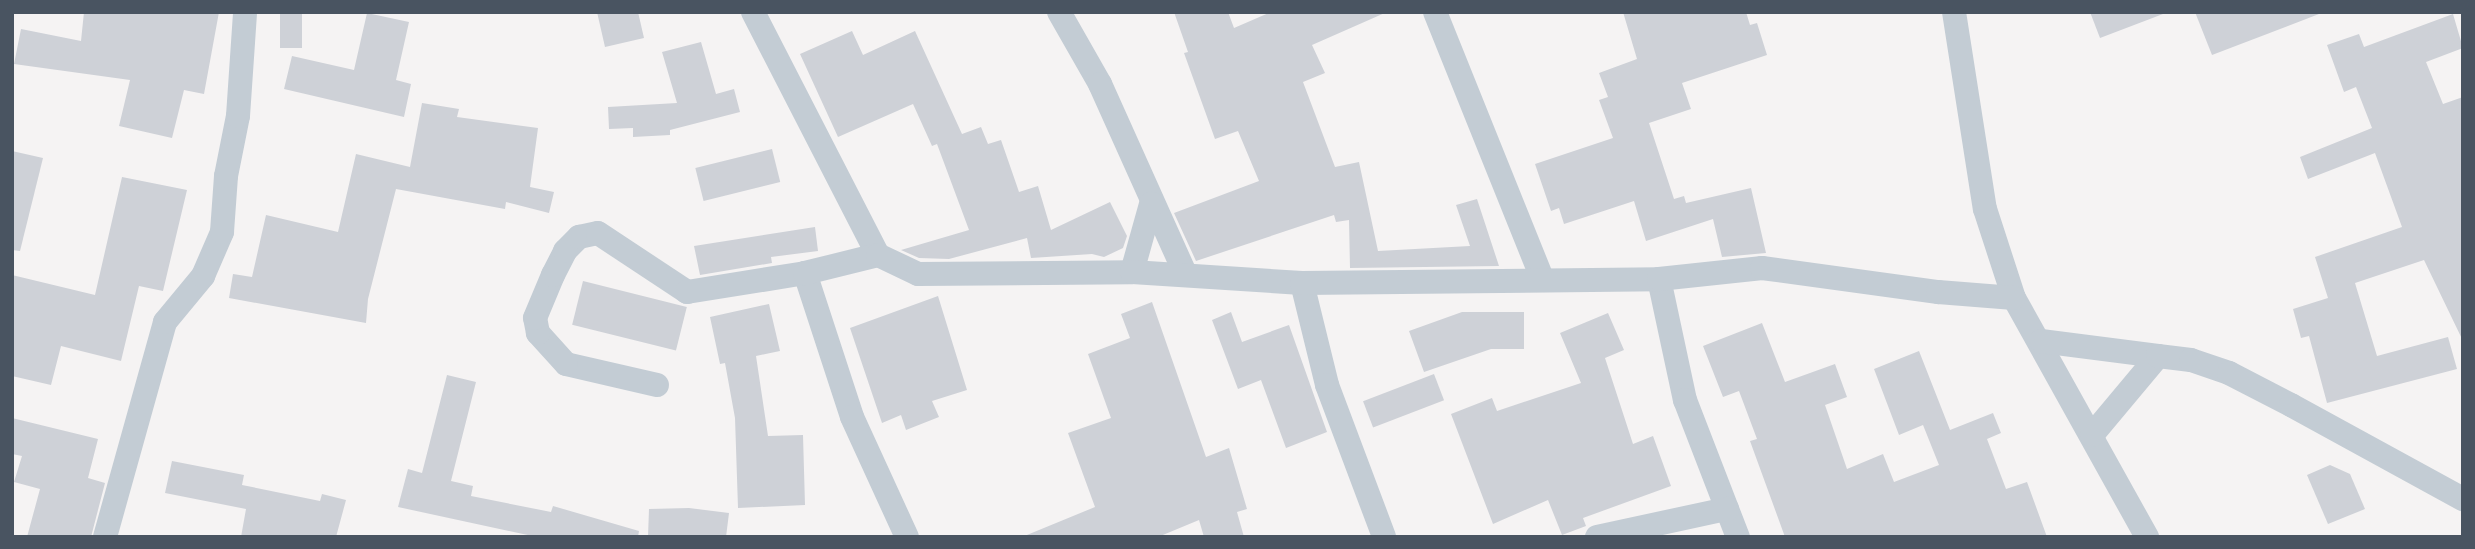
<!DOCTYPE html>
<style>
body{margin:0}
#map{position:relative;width:2475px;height:549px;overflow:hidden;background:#f5f3f3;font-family:Poppins,sans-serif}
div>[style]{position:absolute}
.building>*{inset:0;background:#ced1d7;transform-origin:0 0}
.street>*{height:24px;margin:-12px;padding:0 12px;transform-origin:12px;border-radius:12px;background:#c3ccd4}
span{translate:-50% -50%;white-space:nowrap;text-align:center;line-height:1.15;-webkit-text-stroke:6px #fff;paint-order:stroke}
.frame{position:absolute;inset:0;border:14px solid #495461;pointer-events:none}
</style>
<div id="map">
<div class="building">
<i style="clip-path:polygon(84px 12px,219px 12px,204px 94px,184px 90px,172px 138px,119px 126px,130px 80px,14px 64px,21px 29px,81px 41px)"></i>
<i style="left:280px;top:12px;width:22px;height:36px"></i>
<i style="clip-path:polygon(597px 12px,638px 12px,644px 38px,605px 47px)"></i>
<i style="clip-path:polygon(1174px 12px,1228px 12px,1234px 28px,1271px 12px,1387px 12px,1312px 45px,1325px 73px,1303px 82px,1335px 167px,1359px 162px,1378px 251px,1470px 246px,1456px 205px,1477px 199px,1499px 266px,1350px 268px,1349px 220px,1336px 222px,1334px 215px,1196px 261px,1174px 213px,1259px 181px,1238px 131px,1215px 139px,1184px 53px,1188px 52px)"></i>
<i style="clip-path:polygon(1623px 12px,1746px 12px,1750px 25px,1757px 23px,1767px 55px,1682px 83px,1691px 109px,1649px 123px,1674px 199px,1684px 196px,1686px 203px,1751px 188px,1766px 253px,1722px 257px,1713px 219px,1646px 241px,1634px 201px,1564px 224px,1559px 208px,1551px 211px,1535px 164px,1613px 138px,1599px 100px,1608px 97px,1599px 73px,1637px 59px)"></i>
<i style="clip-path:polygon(2090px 12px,2162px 12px,2163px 14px,2100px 38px)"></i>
<i style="clip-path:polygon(2195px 12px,2319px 12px,2319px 14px,2212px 55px)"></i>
<i style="clip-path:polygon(367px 13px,409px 22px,396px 80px,411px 84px,404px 117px,284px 89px,292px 56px,354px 70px)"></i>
<i style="clip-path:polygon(2453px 14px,2463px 48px,2426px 62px,2443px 104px,2463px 97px,2463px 341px,2424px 260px,2355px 283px,2377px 356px,2448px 337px,2457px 369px,2327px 403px,2309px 336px,2301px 338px,2293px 309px,2328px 298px,2315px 257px,2402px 227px,2375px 153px,2308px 179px,2300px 157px,2372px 128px,2356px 87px,2344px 92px,2327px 45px,2359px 34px,2364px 47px)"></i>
<i style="clip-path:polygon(852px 31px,863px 55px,915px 31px,962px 134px,981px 127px,988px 144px,1001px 140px,1019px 192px,1038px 186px,1051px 230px,1110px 202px,1127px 236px,1123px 248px,1104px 257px,1092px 254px,1031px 258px,1027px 238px,949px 259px,919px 258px,901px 250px,969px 230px,937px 144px,932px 146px,913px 104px,838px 137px,800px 54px)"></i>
<i style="clip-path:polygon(701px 42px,716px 94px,734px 89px,740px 112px,670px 130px,670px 135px,633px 137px,633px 128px,609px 129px,608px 107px,677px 103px,662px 52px)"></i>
<i style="clip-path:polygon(422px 103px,459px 109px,457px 117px,538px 128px,530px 187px,554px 192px,549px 213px,506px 202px,505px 209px,396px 189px,368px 299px,366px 323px,229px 298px,233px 274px,252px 277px,266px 215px,338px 232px,356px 154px,410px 167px)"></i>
<i style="left:772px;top:149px;width:34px;height:79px;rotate:76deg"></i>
<i style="clip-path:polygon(12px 151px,43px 158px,20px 251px,12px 250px)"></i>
<i style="clip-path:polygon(122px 177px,187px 190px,163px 291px,139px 286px,121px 361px,61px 346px,51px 385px,12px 376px,12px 275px,95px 295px)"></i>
<i style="clip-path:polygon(815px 227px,818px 251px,771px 257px,772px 263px,700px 275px,694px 246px)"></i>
<i style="left:583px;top:281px;width:107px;height:45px;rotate:14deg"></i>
<i style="clip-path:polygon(938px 296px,967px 390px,932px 401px,939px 417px,906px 430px,901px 415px,882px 423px,850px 328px)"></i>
<i style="clip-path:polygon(1152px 302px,1206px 457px,1229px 448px,1247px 509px,1237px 512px,1244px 537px,1204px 537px,1199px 520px,1158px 537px,1022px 537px,1095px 507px,1068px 433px,1111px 418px,1088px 354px,1130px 338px,1121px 314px)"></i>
<i style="clip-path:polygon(769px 304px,780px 351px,756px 356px,768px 436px,803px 435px,805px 505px,738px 508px,735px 418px,725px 363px,720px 364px,710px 317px)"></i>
<i style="clip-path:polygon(1231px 312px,1242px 342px,1289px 325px,1327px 432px,1286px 448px,1261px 380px,1238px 389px,1212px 320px)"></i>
<i style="clip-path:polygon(1462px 312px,1524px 312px,1524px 349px,1491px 349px,1424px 372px,1409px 331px)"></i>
<i style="clip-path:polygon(1608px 313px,1624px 350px,1605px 358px,1633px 444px,1653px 436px,1671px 486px,1583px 518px,1586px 526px,1562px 535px,1548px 500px,1493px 524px,1451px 414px,1492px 398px,1497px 411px,1581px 383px,1560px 333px)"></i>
<i style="clip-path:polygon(1762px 323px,1785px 382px,1835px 364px,1847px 397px,1825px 405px,1847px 469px,1883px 454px,1894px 482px,1939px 465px,1923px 425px,1899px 435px,1874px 369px,1919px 351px,1950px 430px,1993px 413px,2001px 433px,1987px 439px,2006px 489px,2027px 482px,2047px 537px,1785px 537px,1750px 441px,1757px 439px,1739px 391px,1723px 397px,1703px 346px)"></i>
<i style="left:1434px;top:374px;width:28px;height:76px;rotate:69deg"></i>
<i style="clip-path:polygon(447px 375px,476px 382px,451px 481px,473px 486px,471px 496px,551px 512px,553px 506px,639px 531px,638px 537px,537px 537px,398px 507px,408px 469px,422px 473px)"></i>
<i style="clip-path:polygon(12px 418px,98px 439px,88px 478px,105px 483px,91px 537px,27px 537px,40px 489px,14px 482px,22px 456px,12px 454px)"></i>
<i style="clip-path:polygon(172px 461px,244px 475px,242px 485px,320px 501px,322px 494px,346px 500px,336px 537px,241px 537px,246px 509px,165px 493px)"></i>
<i style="clip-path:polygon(2330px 465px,2350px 474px,2365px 509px,2328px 524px,2307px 475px)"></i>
<i style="clip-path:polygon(689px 508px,729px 513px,726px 537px,648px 537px,649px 509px)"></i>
</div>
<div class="street">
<i style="left:753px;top:12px;width:273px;rotate:62.8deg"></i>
<i style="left:1059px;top:12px;width:83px;rotate:60.3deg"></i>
<i style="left:1100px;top:84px;width:209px;rotate:65.8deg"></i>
<i style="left:1435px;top:12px;width:287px;rotate:68.1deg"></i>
<i style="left:1954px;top:12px;width:199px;rotate:81.1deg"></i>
<i style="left:1985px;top:209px;width:94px;rotate:72deg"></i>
<i style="left:2014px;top:298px;width:274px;rotate:60.9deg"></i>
<i style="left:1132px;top:272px;width:71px;rotate:-74.4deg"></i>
<i style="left:805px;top:273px;width:151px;rotate:71.9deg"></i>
<i style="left:852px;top:417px;width:132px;rotate:65.4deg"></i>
<i style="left:1659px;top:279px;width:124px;rotate:77.9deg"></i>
<i style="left:1685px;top:400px;width:147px;rotate:68.9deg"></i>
<i style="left:1302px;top:283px;width:105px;rotate:76.2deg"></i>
<i style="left:1327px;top:385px;width:162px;rotate:69.4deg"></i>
<i style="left:2041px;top:341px;width:118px;rotate:7.3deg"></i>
<i style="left:657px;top:385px;width:93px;rotate:-167deg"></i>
<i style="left:566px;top:364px;width:42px;rotate:-132.1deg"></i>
<i style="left:538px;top:333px;width:15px;rotate:-101deg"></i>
<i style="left:535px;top:318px;width:47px;rotate:-67.3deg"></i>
<i style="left:553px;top:275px;width:27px;rotate:-63deg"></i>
<i style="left:565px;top:251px;width:20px;rotate:-45deg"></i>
<i style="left:579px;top:237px;width:19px;rotate:-12deg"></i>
<i style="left:598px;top:233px;width:107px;rotate:33.5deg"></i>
<i style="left:687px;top:292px;width:120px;rotate:-9.1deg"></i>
<i style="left:805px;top:273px;width:75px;rotate:-13.9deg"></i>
<i style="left:878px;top:255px;width:44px;rotate:25.4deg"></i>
<i style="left:918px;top:274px;width:214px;rotate:-0.5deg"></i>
<i style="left:1132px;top:272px;width:170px;rotate:3.7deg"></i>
<i style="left:1302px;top:283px;width:357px;rotate:-0.6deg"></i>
<i style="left:1659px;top:279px;width:104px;rotate:-6.1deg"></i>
<i style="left:1762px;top:268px;width:178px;rotate:7.8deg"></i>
<i style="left:1938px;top:292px;width:76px;rotate:4.5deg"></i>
<i style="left:2092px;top:435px;width:103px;rotate:-50.1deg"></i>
<i style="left:2158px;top:356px;width:33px;rotate:7deg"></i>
<i style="left:2191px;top:360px;width:40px;rotate:18.9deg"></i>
<i style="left:2229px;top:373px;width:70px;rotate:27.3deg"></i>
<i style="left:2291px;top:405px;width:196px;rotate:28.7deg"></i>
<i style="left:105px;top:537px;width:223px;rotate:-74.4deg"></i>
<i style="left:165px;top:322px;width:60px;rotate:-50.4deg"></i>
<i style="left:203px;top:276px;width:48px;rotate:-66.6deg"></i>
<i style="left:222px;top:232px;width:56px;rotate:-85.9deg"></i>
<i style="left:226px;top:176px;width:61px;rotate:-78.7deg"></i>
<i style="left:238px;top:116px;width:104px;rotate:-86.1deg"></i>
<i style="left:1597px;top:537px;width:133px;rotate:-12.2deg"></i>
</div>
<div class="frame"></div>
</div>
